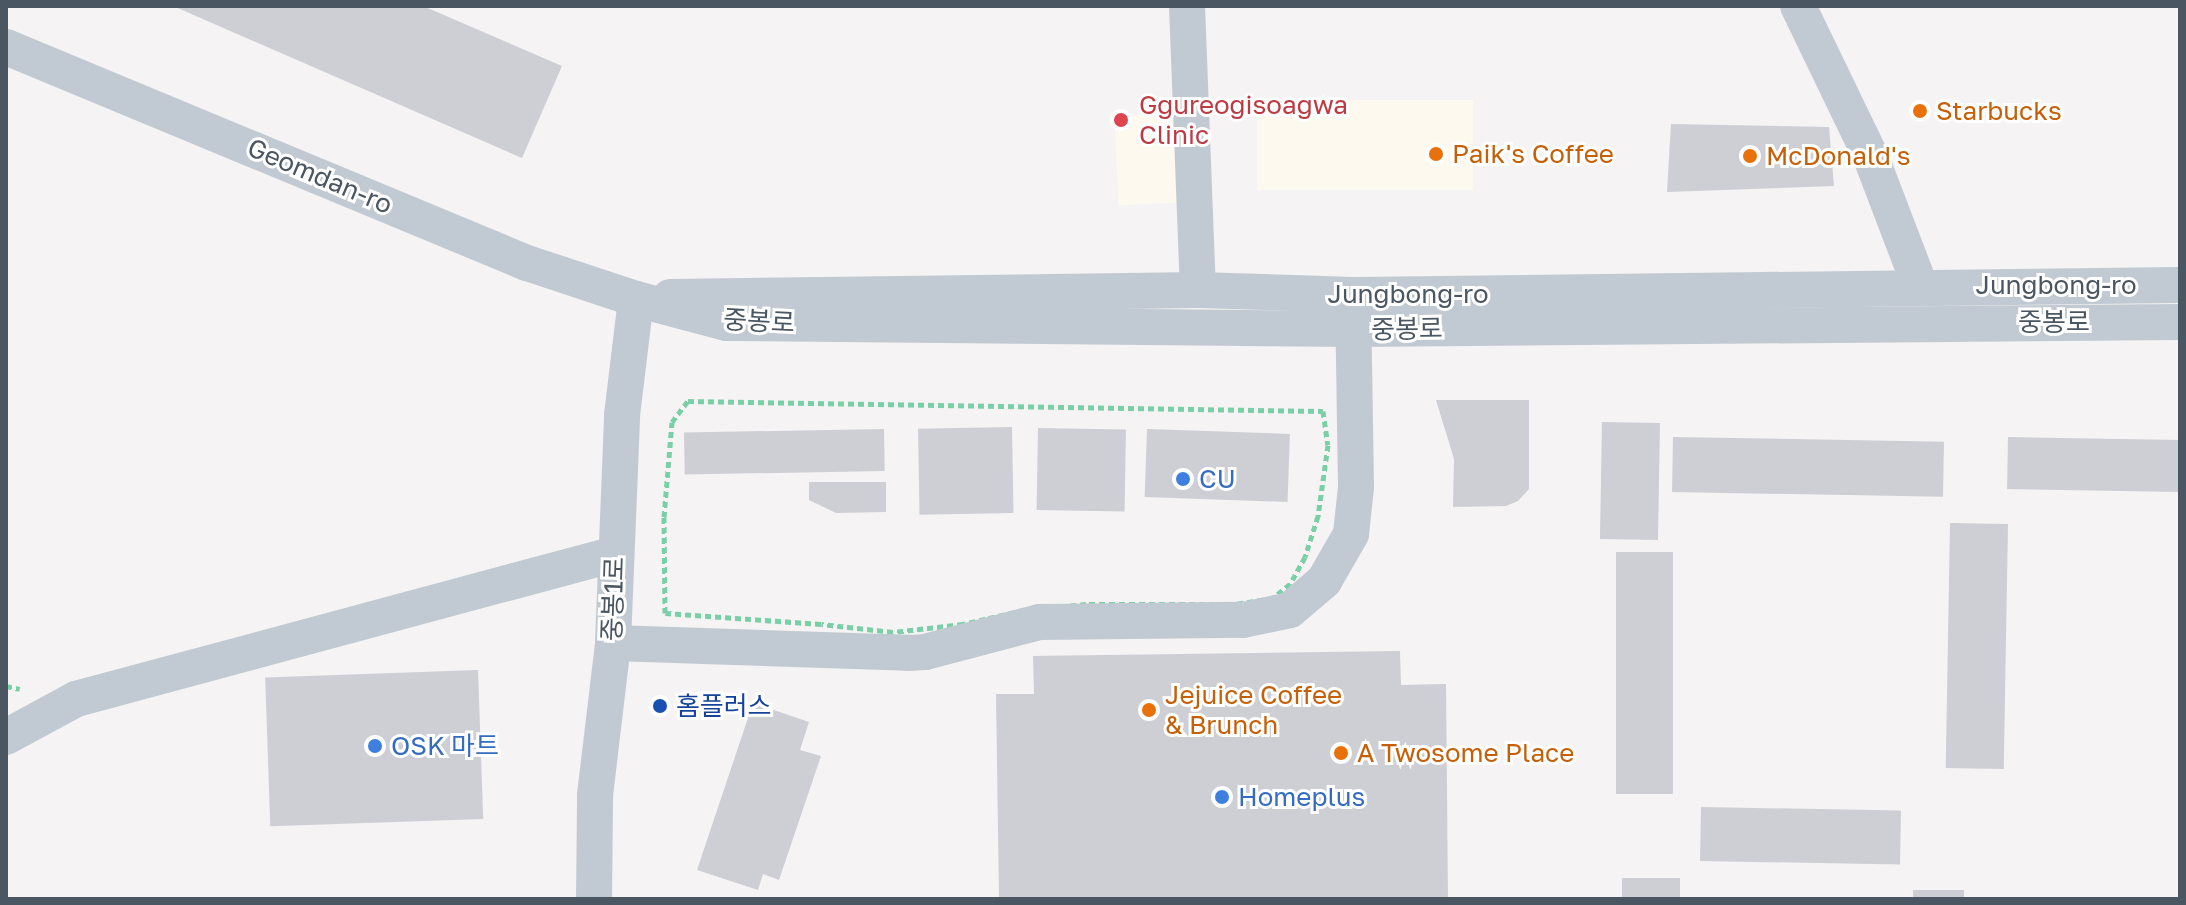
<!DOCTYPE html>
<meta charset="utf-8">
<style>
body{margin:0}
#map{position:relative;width:2186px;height:905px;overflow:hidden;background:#f5f3f3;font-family:"Golos Text","Noto Sans KR",sans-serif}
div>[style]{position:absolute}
.commercial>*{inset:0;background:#fdf9ef;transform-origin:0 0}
.building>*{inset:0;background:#cdcfd5;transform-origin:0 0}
.path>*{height:5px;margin-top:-2.5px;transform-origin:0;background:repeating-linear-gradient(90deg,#7ad0a6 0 6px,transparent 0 10px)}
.minor>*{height:36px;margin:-18px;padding:0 18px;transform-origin:18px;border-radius:18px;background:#c1cad2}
.dots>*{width:22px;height:22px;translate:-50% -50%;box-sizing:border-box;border:4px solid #fff;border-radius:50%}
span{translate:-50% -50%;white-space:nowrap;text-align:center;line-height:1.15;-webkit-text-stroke:6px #fff;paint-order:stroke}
.health-label{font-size:26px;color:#be3a42}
.left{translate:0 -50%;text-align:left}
.food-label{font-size:26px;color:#c56008}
.street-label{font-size:26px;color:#4a5661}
.shop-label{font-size:26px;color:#366cbe}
.transit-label{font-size:26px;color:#164399}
.frame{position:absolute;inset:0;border:8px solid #4a5661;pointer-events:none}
</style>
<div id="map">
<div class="commercial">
<i style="left:1257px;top:100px;width:216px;height:90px"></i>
<i style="left:1181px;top:112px;width:90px;height:67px;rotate:87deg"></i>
</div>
<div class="building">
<i style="clip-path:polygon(173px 6px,423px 6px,562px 66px,522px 158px)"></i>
<i style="clip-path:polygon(1671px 124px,1829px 127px,1834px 186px,1667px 192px)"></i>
<i style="clip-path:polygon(1436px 400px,1529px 400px,1529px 489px,1518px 501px,1506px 506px,1453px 507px,1454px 459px)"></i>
<i style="left:1602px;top:422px;width:58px;height:117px;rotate:1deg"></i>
<i style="left:1012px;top:427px;width:86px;height:94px;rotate:89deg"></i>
<i style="left:1038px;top:428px;width:88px;height:82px;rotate:1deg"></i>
<i style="left:884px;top:429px;width:42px;height:200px;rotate:89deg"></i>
<i style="left:1147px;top:429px;width:143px;height:68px;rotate:2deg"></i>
<i style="left:1673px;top:437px;width:271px;height:55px;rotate:1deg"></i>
<i style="left:2008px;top:437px;width:172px;height:52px;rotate:1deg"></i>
<i style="clip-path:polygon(809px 482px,886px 482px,886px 512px,836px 513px,809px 500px)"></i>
<i style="left:1950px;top:523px;width:58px;height:245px;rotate:1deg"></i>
<i style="left:1616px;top:552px;width:57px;height:242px"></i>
<i style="clip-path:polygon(1400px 651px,1401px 685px,1446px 684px,1448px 899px,999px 899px,996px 694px,1034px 694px,1033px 656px)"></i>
<i style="left:478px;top:670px;width:149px;height:213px;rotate:88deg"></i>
<i style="clip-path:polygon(753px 703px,809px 722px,800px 750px,821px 756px,779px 880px,763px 874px,758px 890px,697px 870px)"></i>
<i style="left:1701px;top:807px;width:200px;height:54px;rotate:1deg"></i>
<i style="left:1622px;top:878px;width:58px;height:21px"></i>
<i style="left:1913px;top:890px;width:51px;height:9px"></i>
</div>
<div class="path">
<i style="left:688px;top:401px;width:635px;rotate:0.9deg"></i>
<i style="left:1323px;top:411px;width:34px;rotate:82deg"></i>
<i style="left:1328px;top:445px;width:72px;rotate:98deg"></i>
<i style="left:1318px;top:516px;width:43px;rotate:107.6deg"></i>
<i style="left:1305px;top:557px;width:31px;rotate:119deg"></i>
<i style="left:1290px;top:584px;width:22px;rotate:141deg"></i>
<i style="left:1273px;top:598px;width:38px;rotate:171deg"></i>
<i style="left:1235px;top:604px;width:149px;rotate:180deg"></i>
<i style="left:1086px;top:604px;width:62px;rotate:174.5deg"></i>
<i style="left:1024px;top:610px;width:63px;rotate:167.1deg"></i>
<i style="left:963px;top:624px;width:70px;rotate:173.5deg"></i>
<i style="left:893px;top:632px;width:72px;rotate:-173.7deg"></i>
<i style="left:821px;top:624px;width:156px;rotate:-176deg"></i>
<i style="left:665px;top:613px;width:96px;rotate:-90.6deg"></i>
<i style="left:664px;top:517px;width:95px;rotate:-85.2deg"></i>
<i style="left:672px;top:422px;width:26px;rotate:-53deg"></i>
<i style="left:6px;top:686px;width:14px;rotate:12deg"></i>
</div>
<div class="minor">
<i style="left:1187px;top:6px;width:284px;rotate:87.8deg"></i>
<i style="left:1798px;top:6px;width:165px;rotate:64.2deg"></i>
<i style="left:1870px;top:155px;width:140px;rotate:69.1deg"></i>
<i style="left:6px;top:47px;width:564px;rotate:22.52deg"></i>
<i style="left:527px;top:263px;width:115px;rotate:18.3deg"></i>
<i style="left:636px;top:299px;width:93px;rotate:14.9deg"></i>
<i style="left:726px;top:323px;width:629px;rotate:0.55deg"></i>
<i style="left:1355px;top:329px;width:825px;rotate:-0.49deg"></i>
<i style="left:670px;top:297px;width:528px;rotate:-0.76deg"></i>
<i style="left:1198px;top:290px;width:155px;rotate:1.8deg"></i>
<i style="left:1353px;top:295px;width:827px;rotate:-0.69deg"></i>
<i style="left:613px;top:643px;width:295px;rotate:1.9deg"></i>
<i style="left:908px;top:653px;width:17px;rotate:-3deg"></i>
<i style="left:925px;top:652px;width:118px;rotate:-14.7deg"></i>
<i style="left:1039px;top:622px;width:204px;rotate:-0.6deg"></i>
<i style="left:1243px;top:620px;width:48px;rotate:-12deg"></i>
<i style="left:1290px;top:610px;width:45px;rotate:-40.5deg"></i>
<i style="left:1324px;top:581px;width:54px;rotate:-60.1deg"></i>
<i style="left:1351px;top:534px;width:47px;rotate:-83.9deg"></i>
<i style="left:1356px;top:487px;width:182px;rotate:-90.9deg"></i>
<i style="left:6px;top:737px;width:80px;rotate:-28.5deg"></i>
<i style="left:76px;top:699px;width:558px;rotate:-15.06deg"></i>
<i style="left:594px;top:899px;width:104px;rotate:-89.4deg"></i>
<i style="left:595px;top:795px;width:153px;rotate:-83.2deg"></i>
<i style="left:613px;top:643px;width:228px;rotate:-87.7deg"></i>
<i style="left:622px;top:415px;width:117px;rotate:-83.1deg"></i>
</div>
<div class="dots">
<i style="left:1920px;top:111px;background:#e8710a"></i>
<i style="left:1121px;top:120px;background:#e0444e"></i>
<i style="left:1436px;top:154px;background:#e8710a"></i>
<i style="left:1750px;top:156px;background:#e8710a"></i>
<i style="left:1183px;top:479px;background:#3f7fe0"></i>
<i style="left:660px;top:706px;background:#1a4fb4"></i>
<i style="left:1149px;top:710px;background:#e8710a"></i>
<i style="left:375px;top:746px;background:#3f7fe0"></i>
<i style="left:1341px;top:753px;background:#e8710a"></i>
<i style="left:1222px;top:797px;background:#3f7fe0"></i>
</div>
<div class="health-label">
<span class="left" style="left:1139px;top:120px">Ggureogisoagwa<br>Clinic</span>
</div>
<div class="food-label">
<span class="left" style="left:1936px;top:111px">Starbucks</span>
<span class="left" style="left:1452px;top:154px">Paik's Coffee</span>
<span class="left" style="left:1766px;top:156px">McDonald's</span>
<span class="left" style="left:1165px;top:710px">Jejuice Coffee<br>&amp; Brunch</span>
<span class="left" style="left:1357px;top:753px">A Twosome Place</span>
</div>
<div class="street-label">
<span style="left:320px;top:176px;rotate:23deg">Geomdan-ro</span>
<span style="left:2056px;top:285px">Jungbong-ro</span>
<span style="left:1408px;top:294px">Jungbong-ro</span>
<span style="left:759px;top:321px;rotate:3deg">중봉로</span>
<span style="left:2054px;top:322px">중봉로</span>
<span style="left:1407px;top:329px;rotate:-1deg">중봉로</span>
<span style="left:613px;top:599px;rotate:-88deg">중봉1로</span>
</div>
<div class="shop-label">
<span class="left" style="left:1199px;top:479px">CU</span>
<span class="left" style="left:391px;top:746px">OSK 마트</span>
<span class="left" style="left:1238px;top:797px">Homeplus</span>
</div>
<div class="transit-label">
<span class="left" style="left:676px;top:706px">홈플러스</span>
</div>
<div class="frame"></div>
</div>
